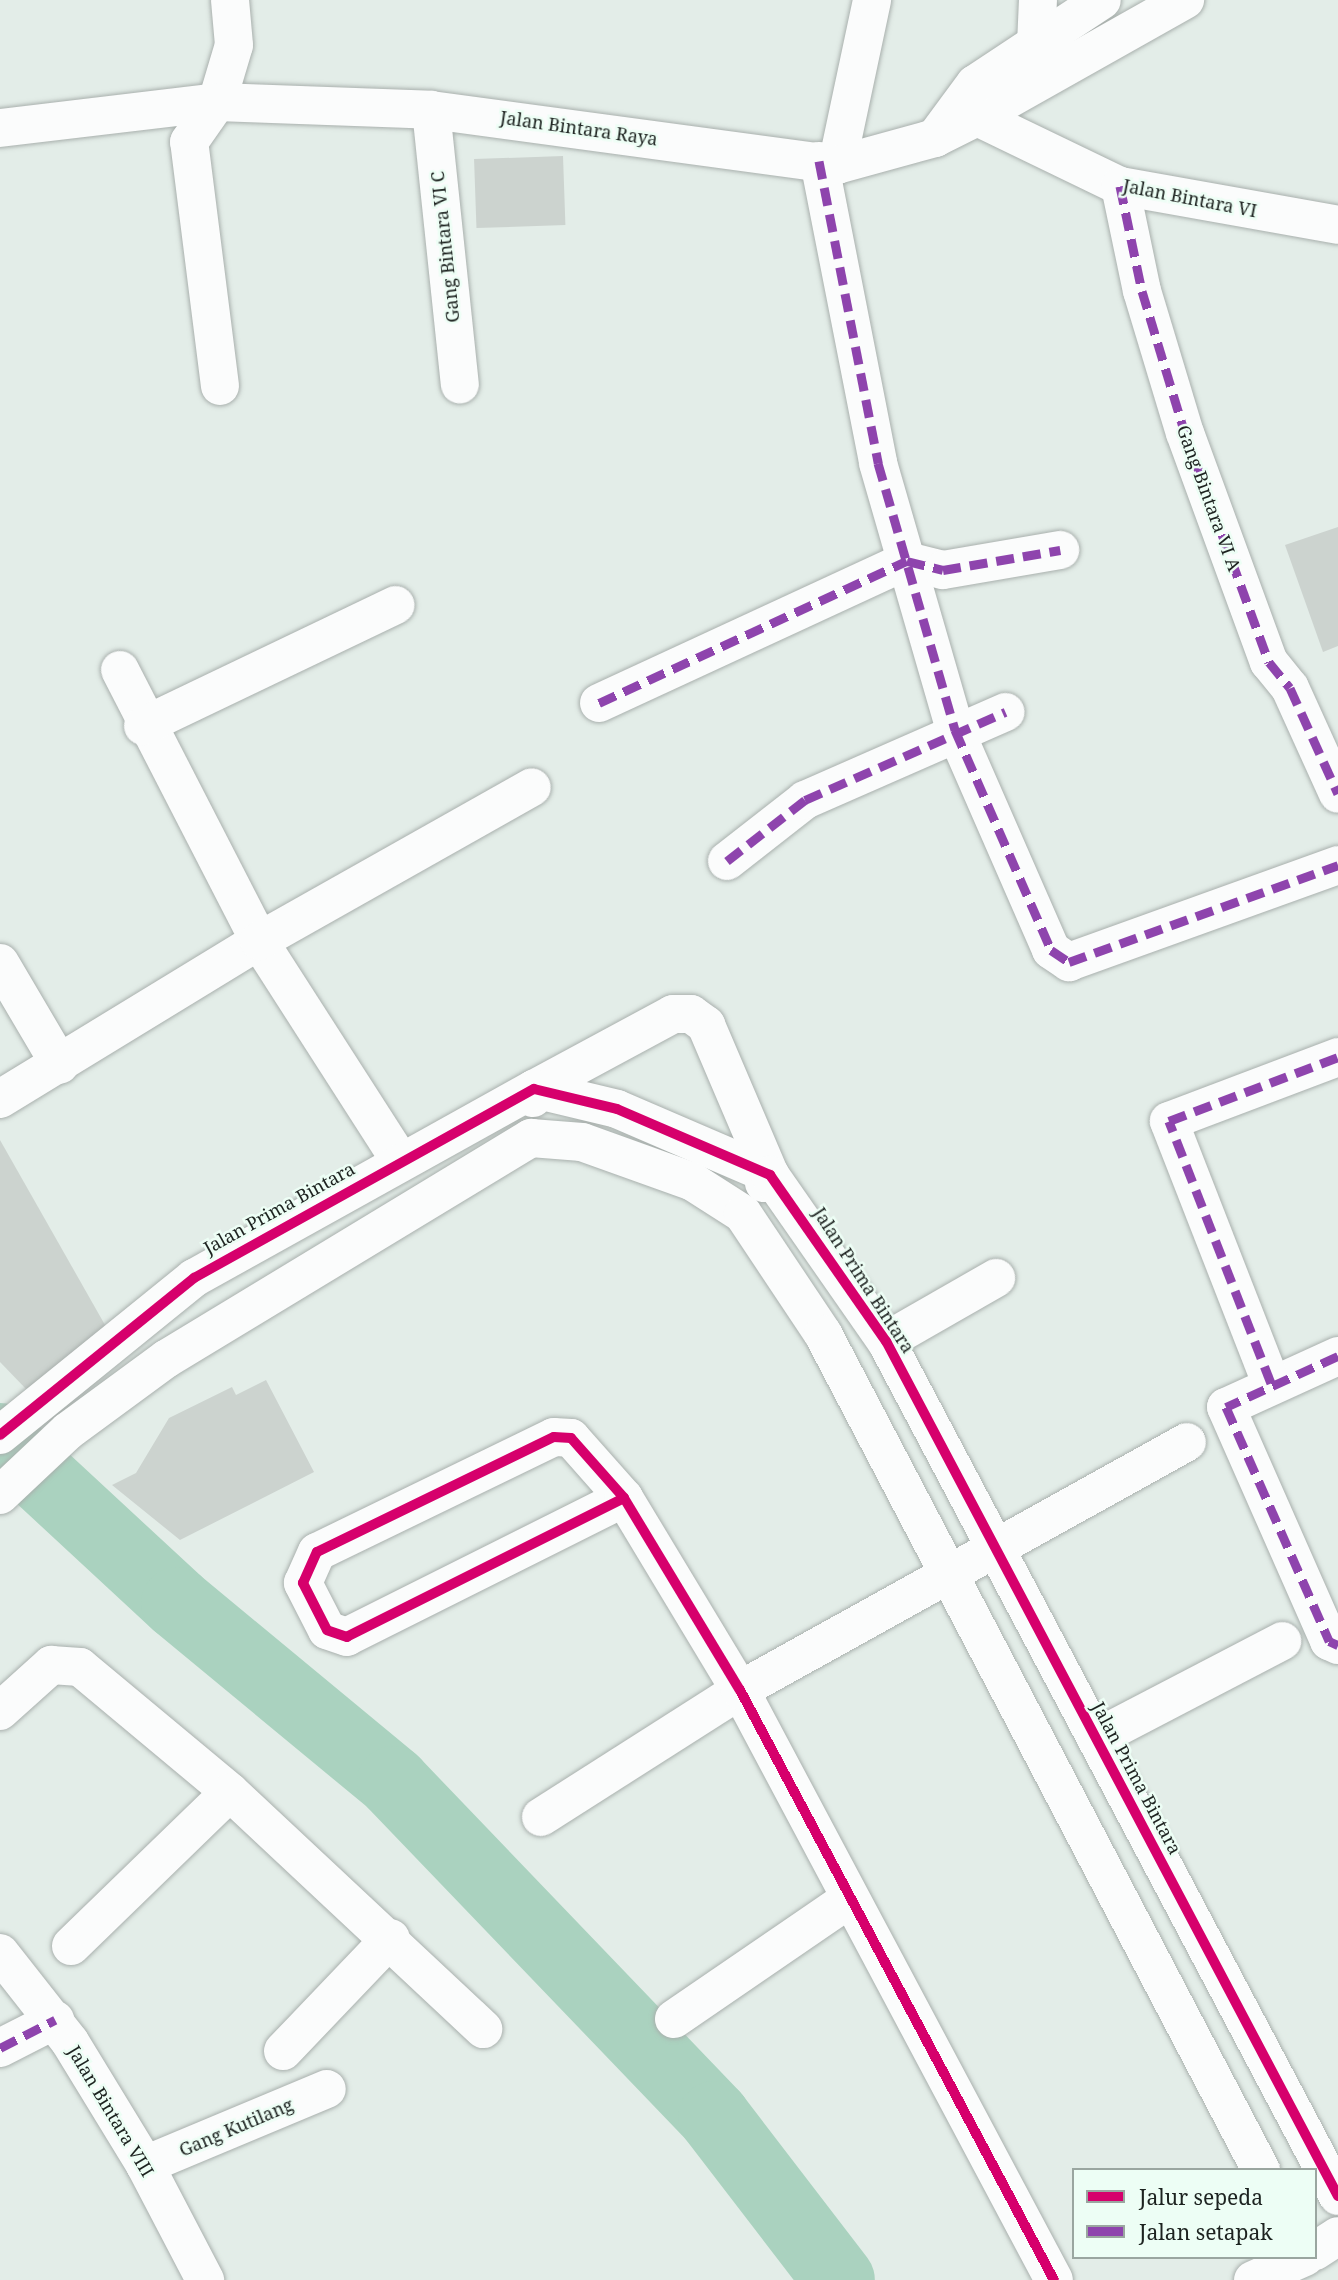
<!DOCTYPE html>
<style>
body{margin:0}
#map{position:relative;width:1338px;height:2280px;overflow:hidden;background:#e3ede8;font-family:"Noto Serif",serif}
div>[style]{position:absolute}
.river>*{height:72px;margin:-36px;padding:0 36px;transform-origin:36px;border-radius:36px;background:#aad2bf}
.building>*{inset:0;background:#ccd3cf;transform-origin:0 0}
.roads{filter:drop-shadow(0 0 2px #a9b0ad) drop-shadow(0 0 2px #a9b0ad)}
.minor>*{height:38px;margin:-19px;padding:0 19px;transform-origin:19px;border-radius:19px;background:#fbfcfc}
.major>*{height:38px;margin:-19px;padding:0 19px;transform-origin:19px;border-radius:19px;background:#fbfcfc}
.quiet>*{height:9px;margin-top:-4.5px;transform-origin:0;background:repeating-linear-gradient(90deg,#8e44ad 0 18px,transparent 0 27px)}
.cycleway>*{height:10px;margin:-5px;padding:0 5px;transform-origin:5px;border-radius:5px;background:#d6006c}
span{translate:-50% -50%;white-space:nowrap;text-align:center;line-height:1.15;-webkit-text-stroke:5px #edfef5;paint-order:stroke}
.street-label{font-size:18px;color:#1d2320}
.legend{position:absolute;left:1072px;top:2168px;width:245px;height:91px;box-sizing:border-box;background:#edfef5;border:2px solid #9aa6a0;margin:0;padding:9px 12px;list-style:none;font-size:21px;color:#1d2320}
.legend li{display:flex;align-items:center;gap:14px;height:35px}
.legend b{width:35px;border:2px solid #9aa6a0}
</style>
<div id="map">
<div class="river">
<i style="left:0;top:1439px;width:241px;rotate:42.8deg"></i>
<i style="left:177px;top:1603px;width:281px;rotate:39.6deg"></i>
<i style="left:393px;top:1782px;width:464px;rotate:46.2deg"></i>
<i style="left:714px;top:2117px;width:205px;rotate:52.5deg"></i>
</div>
<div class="building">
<i style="left:563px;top:156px;width:69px;height:89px;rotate:88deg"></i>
<i style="clip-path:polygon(1338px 527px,1338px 646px,1323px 652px,1285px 545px)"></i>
<i style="clip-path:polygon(0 1140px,109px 1332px,27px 1390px,0 1362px)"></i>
<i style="clip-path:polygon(266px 1380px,314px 1472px,180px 1540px,112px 1485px,136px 1473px,169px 1418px,232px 1387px,236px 1395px)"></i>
</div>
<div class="roads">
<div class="minor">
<i style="left:1036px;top:45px;width:45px;rotate:-87.5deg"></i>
<i style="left:431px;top:110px;width:276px;rotate:84deg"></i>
<i style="left:977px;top:117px;width:239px;rotate:-29.4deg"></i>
<i style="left:935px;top:138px;width:47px;rotate:-26.6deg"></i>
<i style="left:977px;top:117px;width:159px;rotate:25.8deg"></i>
<i style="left:1120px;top:186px;width:221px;rotate:10.1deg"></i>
<i style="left:819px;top:161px;width:308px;rotate:78.9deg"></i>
<i style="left:878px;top:463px;width:278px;rotate:73.9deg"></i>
<i style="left:955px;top:730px;width:240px;rotate:66.4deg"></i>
<i style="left:1051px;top:950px;width:22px;rotate:34deg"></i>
<i style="left:1069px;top:962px;width:286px;rotate:-19.8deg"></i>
<i style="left:837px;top:165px;width:169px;rotate:-78deg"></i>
<i style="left:1120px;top:186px;width:107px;rotate:78.2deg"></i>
<i style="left:1142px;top:291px;width:148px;rotate:73.2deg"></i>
<i style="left:1185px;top:433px;width:244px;rotate:69.9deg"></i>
<i style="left:1269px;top:662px;width:33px;rotate:51deg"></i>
<i style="left:1290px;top:688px;width:116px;rotate:65.6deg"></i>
<i style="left:220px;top:386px;width:246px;rotate:-97.2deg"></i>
<i style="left:189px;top:142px;width:49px;rotate:-55deg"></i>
<i style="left:217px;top:102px;width:59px;rotate:-73.4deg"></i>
<i style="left:234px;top:45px;width:45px;rotate:-95.1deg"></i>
<i style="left:120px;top:670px;width:305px;rotate:62.8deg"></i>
<i style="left:259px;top:941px;width:261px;rotate:57.3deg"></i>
<i style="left:599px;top:703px;width:339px;rotate:-24.8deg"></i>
<i style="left:907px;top:561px;width:37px;rotate:14deg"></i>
<i style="left:943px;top:570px;width:119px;rotate:-9.7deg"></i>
<i style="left:143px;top:726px;width:280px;rotate:-25.6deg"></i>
<i style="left:727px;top:861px;width:99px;rotate:-38deg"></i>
<i style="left:805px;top:800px;width:219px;rotate:-23.7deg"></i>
<i style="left:0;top:963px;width:118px;rotate:59.5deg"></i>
<i style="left:533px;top:1098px;width:9px;rotate:-84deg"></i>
<i style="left:534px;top:1089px;width:158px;rotate:-28.3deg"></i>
<i style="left:673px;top:1014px;width:18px"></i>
<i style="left:691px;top:1014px;width:19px;rotate:36deg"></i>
<i style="left:706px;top:1025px;width:163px;rotate:66.9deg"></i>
<i style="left:770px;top:1175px;width:10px;rotate:127deg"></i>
<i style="left:0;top:1099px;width:303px;rotate:-31.4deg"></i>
<i style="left:259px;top:941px;width:313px;rotate:-29.4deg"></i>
<i style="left:886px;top:1341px;width:127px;rotate:-29.8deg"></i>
<i style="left:1338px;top:1356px;width:123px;rotate:155.5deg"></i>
<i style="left:1226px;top:1407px;width:256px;rotate:66.2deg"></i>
<i style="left:1329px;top:1641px;width:10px;rotate:24deg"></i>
<i style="left:1271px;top:1383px;width:281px;rotate:-111.3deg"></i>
<i style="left:1169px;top:1121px;width:181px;rotate:-20.7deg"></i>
<i style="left:0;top:1435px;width:250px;rotate:-39deg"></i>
<i style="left:194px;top:1278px;width:389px;rotate:-29.1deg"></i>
<i style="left:534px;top:1089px;width:85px;rotate:13.5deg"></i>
<i style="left:617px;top:1109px;width:167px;rotate:23.3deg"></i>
<i style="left:770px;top:1175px;width:203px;rotate:55.1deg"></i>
<i style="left:886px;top:1341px;width:967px;rotate:62.14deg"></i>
<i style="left:0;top:1495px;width:93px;rotate:-43.3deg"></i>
<i style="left:68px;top:1431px;width:122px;rotate:-36.3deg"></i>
<i style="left:166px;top:1359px;width:427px;rotate:-31.2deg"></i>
<i style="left:531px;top:1138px;width:51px;rotate:4.5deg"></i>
<i style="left:582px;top:1142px;width:118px;rotate:19.8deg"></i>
<i style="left:693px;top:1182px;width:59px;rotate:32.6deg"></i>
<i style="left:743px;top:1214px;width:144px;rotate:56.3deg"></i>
<i style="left:823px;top:1334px;width:944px;rotate:62.35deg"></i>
<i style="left:624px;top:1498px;width:310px;rotate:153.4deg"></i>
<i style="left:347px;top:1637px;width:21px;rotate:-161deg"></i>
<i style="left:327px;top:1630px;width:53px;rotate:-117.1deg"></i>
<i style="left:303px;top:1583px;width:34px;rotate:-66deg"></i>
<i style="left:317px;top:1552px;width:263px;rotate:-25.9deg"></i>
<i style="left:554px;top:1437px;width:17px;rotate:3deg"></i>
<i style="left:571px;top:1438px;width:80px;rotate:48.5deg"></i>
<i style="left:624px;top:1498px;width:224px;rotate:58.9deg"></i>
<i style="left:740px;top:1690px;width:668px;rotate:61.98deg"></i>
<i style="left:0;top:1711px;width:69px;rotate:-42deg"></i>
<i style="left:51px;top:1665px;width:29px;rotate:4deg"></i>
<i style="left:80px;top:1667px;width:195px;rotate:39.8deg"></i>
<i style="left:230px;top:1792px;width:347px;rotate:43.1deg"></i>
<i style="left:1096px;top:1738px;width:210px;rotate:-27.5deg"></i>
<i style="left:541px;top:1817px;width:236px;rotate:-32.5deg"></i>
<i style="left:740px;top:1690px;width:511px;rotate:-29.02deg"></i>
<i style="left:71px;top:1946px;width:221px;rotate:-44.1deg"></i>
<i style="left:0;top:1953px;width:113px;rotate:51.8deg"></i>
<i style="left:70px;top:2042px;width:144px;rotate:58.6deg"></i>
<i style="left:145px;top:2165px;width:130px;rotate:62.4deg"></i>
<i style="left:674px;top:2019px;width:212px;rotate:-34.4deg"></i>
<i style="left:0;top:2048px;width:62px;rotate:-27deg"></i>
<i style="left:283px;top:2051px;width:156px;rotate:-46.3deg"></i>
<i style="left:145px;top:2165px;width:197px;rotate:-22.7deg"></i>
<i style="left:1315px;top:2251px;width:27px;rotate:-33deg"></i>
<i style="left:1253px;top:2280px;width:57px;rotate:-23.9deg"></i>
</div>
<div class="major">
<i style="left:0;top:128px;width:219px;rotate:-6.8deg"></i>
<i style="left:217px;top:102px;width:214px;rotate:2.1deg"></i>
<i style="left:431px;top:110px;width:410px;rotate:7.7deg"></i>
<i style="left:837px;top:165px;width:102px;rotate:-15.4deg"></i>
<i style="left:935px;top:138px;width:67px;rotate:-53.5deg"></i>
<i style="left:975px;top:84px;width:152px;rotate:-33.5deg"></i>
</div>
</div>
<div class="quiet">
<i style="left:819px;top:161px;width:308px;rotate:78.9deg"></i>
<i style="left:878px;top:463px;width:278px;rotate:73.9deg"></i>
<i style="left:955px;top:730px;width:240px;rotate:66.4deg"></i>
<i style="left:1051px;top:950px;width:22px;rotate:34deg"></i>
<i style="left:1069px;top:962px;width:286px;rotate:-19.8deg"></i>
<i style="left:1120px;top:186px;width:107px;rotate:78.2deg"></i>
<i style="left:1142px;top:291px;width:148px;rotate:73.2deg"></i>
<i style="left:1185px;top:433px;width:244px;rotate:69.9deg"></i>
<i style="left:1269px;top:662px;width:33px;rotate:51deg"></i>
<i style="left:1290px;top:688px;width:116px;rotate:65.6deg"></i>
<i style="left:599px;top:703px;width:339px;rotate:-24.8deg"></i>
<i style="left:907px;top:561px;width:37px;rotate:14deg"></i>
<i style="left:943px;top:570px;width:119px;rotate:-9.7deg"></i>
<i style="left:727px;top:861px;width:99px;rotate:-38deg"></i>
<i style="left:805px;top:800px;width:219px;rotate:-23.7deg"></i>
<i style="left:1338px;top:1356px;width:123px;rotate:155.5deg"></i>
<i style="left:1226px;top:1407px;width:256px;rotate:66.2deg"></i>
<i style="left:1329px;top:1641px;width:10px;rotate:24deg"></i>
<i style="left:1271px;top:1383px;width:281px;rotate:-111.3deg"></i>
<i style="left:1169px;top:1121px;width:181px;rotate:-20.7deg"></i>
<i style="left:0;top:2048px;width:62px;rotate:-27deg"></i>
</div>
<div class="cycleway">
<i style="left:0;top:1435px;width:250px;rotate:-39deg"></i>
<i style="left:194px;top:1278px;width:389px;rotate:-29.1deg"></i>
<i style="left:534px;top:1089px;width:85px;rotate:13.5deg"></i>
<i style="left:617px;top:1109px;width:167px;rotate:23.3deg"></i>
<i style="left:770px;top:1175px;width:203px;rotate:55.1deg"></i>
<i style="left:886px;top:1341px;width:967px;rotate:62.14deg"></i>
<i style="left:624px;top:1498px;width:310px;rotate:153.4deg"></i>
<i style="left:347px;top:1637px;width:21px;rotate:-161deg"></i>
<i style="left:327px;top:1630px;width:53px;rotate:-117.1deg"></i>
<i style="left:303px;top:1583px;width:34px;rotate:-66deg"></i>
<i style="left:317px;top:1552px;width:263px;rotate:-25.9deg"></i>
<i style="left:554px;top:1437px;width:17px;rotate:3deg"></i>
<i style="left:571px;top:1438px;width:80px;rotate:48.5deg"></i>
<i style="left:624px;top:1498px;width:224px;rotate:58.9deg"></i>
<i style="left:740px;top:1690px;width:668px;rotate:61.98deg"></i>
</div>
<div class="street-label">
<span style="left:579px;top:128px;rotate:8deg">Jalan Bintara Raya</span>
<span style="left:1190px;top:198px;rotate:11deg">Jalan Bintara VI</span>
<span style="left:445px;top:247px;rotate:-96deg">Gang Bintara VI C</span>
<span style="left:1209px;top:498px;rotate:70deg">Gang Bintara VI A</span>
<span style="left:279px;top:1208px;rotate:-29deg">Jalan Prima Bintara</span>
<span style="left:864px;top:1280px;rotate:57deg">Jalan Prima Bintara</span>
<span style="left:1137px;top:1778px;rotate:62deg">Jalan Prima Bintara</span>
<span style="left:111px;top:2111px;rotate:59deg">Jalan Bintara VIII</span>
<span style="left:236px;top:2127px;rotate:-23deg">Gang Kutilang</span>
</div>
<ul class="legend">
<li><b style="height:9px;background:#d6006c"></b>Jalur sepeda</li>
<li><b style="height:9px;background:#8e44ad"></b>Jalan setapak</li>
</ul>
</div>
